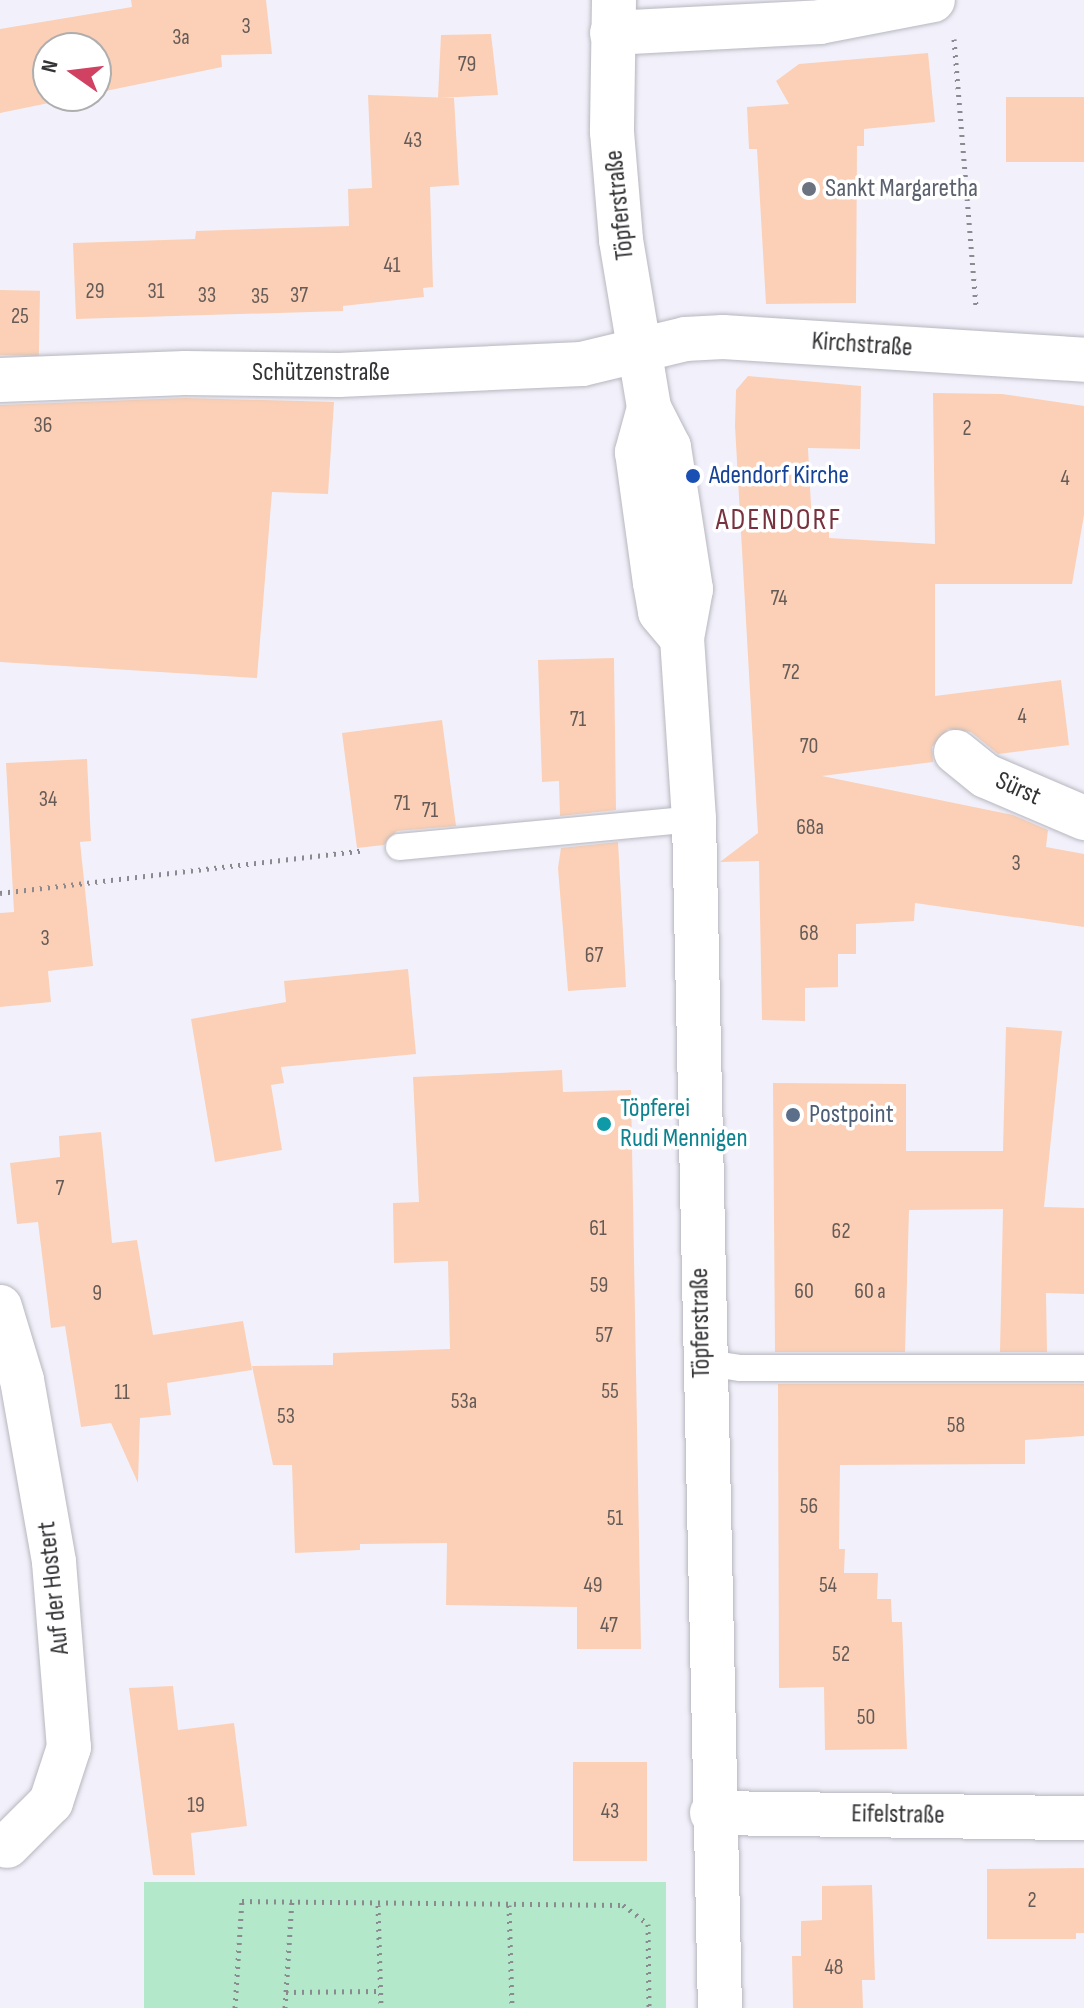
<!DOCTYPE html>
<meta charset="utf-8">
<style>
body{margin:0}
#map{position:relative;width:1084px;height:2008px;overflow:hidden;background:#f2f1fb;font-family:"Sofia Sans Condensed",sans-serif}
div>[style]{position:absolute}
.green>*{inset:0;background:#b4e8ca;transform-origin:0 0}
.building>*{inset:0;background:#fbd0b6;transform-origin:0 0}
.path>*{height:5px;margin-top:-2.5px;transform-origin:0;background:repeating-linear-gradient(90deg,#8a8a90 0 2px,transparent 0 8px)}
.roads{filter:drop-shadow(0 0 2px #b7b7bf) drop-shadow(0 0 2px #b7b7bf)}
.service>*{height:26px;margin:-13px;padding:0 13px;transform-origin:13px;border-radius:13px;background:#fff}
.minor>*{height:44px;margin:-22px;padding:0 22px;transform-origin:22px;border-radius:22px;background:#fff}
.tertiary>*{height:44px;margin:-22px;padding:0 22px;transform-origin:22px;border-radius:22px;background:#fff}
.secondary>*{height:44px;margin:-22px;padding:0 22px;transform-origin:22px;border-radius:22px;background:#fff}
.dots>*{width:22px;height:22px;translate:-50% -50%;box-sizing:border-box;border:4px solid #fff;border-radius:50%}
span{translate:-50% -50%;white-space:nowrap;text-align:center;line-height:1.15;-webkit-text-stroke:7px #fff;paint-order:stroke}
.number-label{font-size:22px;color:#665b57}
.number-label span{-webkit-text-stroke-width:0}
.worship-label{font-size:26px;color:#5b616d}
.left{translate:0 -50%;text-align:left}
.street-label{font-size:26px;color:#343437}
.transit-label{font-size:26px;color:#164399}
.culture-label{font-size:26px;color:#0d838f}
.service-label{font-size:26px;color:#4e5e75}
.quarter-label{font-size:30px;color:#78313e;letter-spacing:2px}
.north{position:absolute;left:32px;top:32px;width:80px;height:80px;box-sizing:border-box;background:#fff;border:2px solid #aeaeaf;border-radius:50%;rotate:284deg;font-size:22px;font-weight:700;line-height:32px;text-align:center;color:#343437}
.north::after{content:'';display:block;margin:auto;width:28px;height:36px;background:#d14162;clip-path:polygon(50% 0,100% 100%,50% 72%,0 100%)}
</style>
<div id="map">
<div class="green">
<i style="left:666px;top:1882px;width:126px;height:522px;rotate:90deg"></i>
</div>
<div class="building">
<i style="clip-path:polygon(131px 0,266px 0,272px 54px,221px 55px,222px 67px,96px 93px,96px 48px,48px 48px,48px 96px,83px 96px,0 113px,0 29px,132px 7px)"></i>
<i style="clip-path:polygon(491px 34px,498px 95px,438px 98px,441px 35px)"></i>
<i style="clip-path:polygon(928px 53px,935px 122px,864px 129px,864px 146px,857px 146px,856px 303px,766px 304px,757px 149px,749px 149px,747px 107px,789px 104px,776px 81px,799px 64px)"></i>
<i style="clip-path:polygon(368px 95px,454px 98px,459px 185px,430px 187px,433px 287px,423px 288px,424px 297px,343px 306px,343px 311px,76px 319px,73px 243px,195px 239px,196px 231px,349px 226px,348px 189px,372px 188px)"></i>
<i style="left:1084px;top:97px;width:65px;height:78px;rotate:90deg"></i>
<i style="left:0;top:290px;width:40px;height:65px;rotate:1deg"></i>
<i style="clip-path:polygon(748px 376px,861px 386px,860px 449px,808px 448px,812px 525px,829px 524px,829px 538px,935px 544px,933px 393px,1002px 394px,1084px 406px,1084px 515px,1072px 584px,935px 584px,935px 696px,1061px 680px,1069px 745px,998px 754px,971px 732px,948px 729px,932px 747px,933px 762px,822px 776px,1013px 815px,1048px 830px,1046px 847px,1084px 854px,1084px 927px,915px 903px,914px 921px,856px 924px,856px 954px,838px 954px,838px 987px,805px 988px,805px 1021px,762px 1020px,759px 861px,720px 862px,758px 833px,735px 426px,736px 390px)"></i>
<i style="clip-path:polygon(185px 398px,334px 402px,328px 494px,272px 492px,257px 678px,0 662px,0 405px)"></i>
<i style="clip-path:polygon(614px 658px,616px 810px,560px 816px,559px 781px,542px 782px,538px 660px)"></i>
<i style="clip-path:polygon(442px 720px,456px 826px,397px 831px,384px 845px,357px 848px,342px 733px)"></i>
<i style="clip-path:polygon(87px 759px,91px 841px,80px 842px,93px 966px,48px 971px,51px 1002px,0 1007px,0 913px,14px 912px,6px 763px)"></i>
<i style="clip-path:polygon(618px 842px,626px 987px,568px 991px,558px 868px,561px 848px)"></i>
<i style="clip-path:polygon(408px 969px,416px 1054px,281px 1067px,284px 1083px,271px 1085px,282px 1150px,215px 1162px,191px 1019px,286px 1002px,284px 981px)"></i>
<i style="clip-path:polygon(1006px 1027px,1062px 1031px,1044px 1207px,1084px 1208px,1084px 1294px,1046px 1293px,1047px 1352px,1000px 1352px,1003px 1209px,909px 1210px,905px 1352px,775px 1352px,773px 1083px,906px 1084px,906px 1151px,1003px 1151px)"></i>
<i style="clip-path:polygon(562px 1070px,563px 1092px,631px 1090px,641px 1649px,577px 1649px,577px 1607px,446px 1605px,447px 1543px,360px 1544px,360px 1550px,295px 1553px,292px 1465px,273px 1465px,252px 1366px,333px 1365px,333px 1353px,450px 1349px,448px 1261px,394px 1263px,393px 1203px,419px 1202px,413px 1077px)"></i>
<i style="clip-path:polygon(101px 1132px,112px 1243px,137px 1240px,153px 1335px,243px 1321px,252px 1370px,167px 1383px,171px 1415px,140px 1418px,138px 1483px,111px 1423px,81px 1427px,65px 1326px,51px 1328px,38px 1222px,17px 1224px,10px 1163px,60px 1157px,59px 1136px)"></i>
<i style="clip-path:polygon(778px 1384px,1084px 1384px,1084px 1436px,1025px 1440px,1025px 1464px,840px 1465px,839px 1549px,845px 1549px,844px 1573px,878px 1573px,877px 1599px,891px 1599px,892px 1622px,902px 1622px,907px 1749px,825px 1750px,824px 1687px,779px 1688px)"></i>
<i style="clip-path:polygon(173px 1686px,178px 1730px,234px 1723px,247px 1826px,191px 1833px,195px 1875px,153px 1875px,129px 1688px)"></i>
<i style="left:573px;top:1762px;width:74px;height:99px"></i>
<i style="clip-path:polygon(1084px 1868px,1084px 1933px,1076px 1933px,1076px 1939px,987px 1939px,987px 1869px)"></i>
<i style="clip-path:polygon(872px 1885px,875px 1980px,862px 1980px,863px 2008px,793px 2008px,792px 1956px,801px 1956px,801px 1921px,822px 1920px,822px 1886px)"></i>
</div>
<div class="path">
<i style="left:954px;top:39px;width:270px;rotate:85.3deg"></i>
<i style="left:0;top:893px;width:367px;rotate:-6.7deg"></i>
<i style="left:378px;top:1905px;width:103px;rotate:88.3deg"></i>
<i style="left:509px;top:1905px;width:103px;rotate:88.3deg"></i>
<i style="left:286px;top:1992px;width:94px;rotate:-0.6deg"></i>
<i style="left:235px;top:2008px;width:107px;rotate:-86.3deg"></i>
<i style="left:242px;top:1901px;width:381px;rotate:0.6deg"></i>
<i style="left:623px;top:1905px;width:31px;rotate:37deg"></i>
<i style="left:648px;top:1924px;width:84px;rotate:89.3deg"></i>
<i style="left:285px;top:2008px;width:107px;rotate:-86.3deg"></i>
</div>
<div class="roads">
<div class="service">
<i style="left:399px;top:847px;width:296px;rotate:-5.4deg"></i>
<i style="left:702px;top:1362px;width:39px;rotate:9deg"></i>
<i style="left:741px;top:1368px;width:343px"></i>
</div>
<div class="minor">
<i style="left:612px;top:33px;width:208px;rotate:-3deg"></i>
<i style="left:820px;top:22px;width:115px;rotate:-11deg"></i>
<i style="left:0;top:380px;width:185px;rotate:-2.2deg"></i>
<i style="left:185px;top:373px;width:154px;rotate:0.7deg"></i>
<i style="left:339px;top:375px;width:243px;rotate:-2.6deg"></i>
<i style="left:582px;top:364px;width:106px;rotate:-13.6deg"></i>
<i style="left:685px;top:339px;width:38px;rotate:-3deg"></i>
<i style="left:723px;top:337px;width:362px;rotate:3.6deg"></i>
<i style="left:956px;top:752px;width:38px;rotate:39deg"></i>
<i style="left:986px;top:776px;width:107px;rotate:23.2deg"></i>
<i style="left:0;top:1307px;width:76px;rotate:73.2deg"></i>
<i style="left:22px;top:1380px;width:185px;rotate:80deg"></i>
<i style="left:54px;top:1562px;width:186px;rotate:85.4deg"></i>
<i style="left:69px;top:1747px;width:58px;rotate:108.1deg"></i>
<i style="left:51px;top:1802px;width:62px;rotate:135deg"></i>
</div>
<div class="tertiary">
<i style="left:712px;top:1813px;width:372px;rotate:0.8deg"></i>
</div>
<div class="secondary">
<i style="left:614px;top:0;width:132px;rotate:90.9deg"></i>
<i style="left:612px;top:132px;width:108px;rotate:85.2deg"></i>
<i style="left:621px;top:240px;width:170px;rotate:80.5deg"></i>
<i style="left:649px;top:408px;width:44px;rotate:62.9deg"></i>
<i style="left:669px;top:447px;width:144px;rotate:81.2deg"></i>
<i style="left:691px;top:589px;width:50px;rotate:100.4deg"></i>
<i style="left:682px;top:638px;width:181px;rotate:86.2deg"></i>
<i style="left:694px;top:819px;width:1189px;rotate:88.75deg"></i>
<i style="left:649px;top:408px;width:46px;rotate:105.3deg"></i>
<i style="left:637px;top:452px;width:132px;rotate:82.2deg"></i>
<i style="left:655px;top:583px;width:29px;rotate:80deg"></i>
<i style="left:660px;top:612px;width:34px;rotate:50deg"></i>
</div>
</div>
<div class="dots">
<i style="left:809px;top:189px;background:#6b7280"></i>
<i style="left:693px;top:476px;background:#1a4fb4"></i>
<i style="left:793px;top:1115px;background:#5c6f8a"></i>
<i style="left:604px;top:1124px;background:#0f9aa8"></i>
</div>
<div class="number-label">
<span style="left:246px;top:27px">3</span>
<span style="left:181px;top:38px">3a</span>
<span style="left:467px;top:65px">79</span>
<span style="left:413px;top:141px">43</span>
<span style="left:392px;top:266px">41</span>
<span style="left:95px;top:292px">29</span>
<span style="left:156px;top:292px">31</span>
<span style="left:207px;top:296px">33</span>
<span style="left:299px;top:296px">37</span>
<span style="left:260px;top:297px">35</span>
<span style="left:20px;top:317px">25</span>
<span style="left:43px;top:426px">36</span>
<span style="left:967px;top:429px">2</span>
<span style="left:1065px;top:479px">4</span>
<span style="left:779px;top:599px">74</span>
<span style="left:791px;top:673px">72</span>
<span style="left:1022px;top:717px">4</span>
<span style="left:578px;top:720px">71</span>
<span style="left:809px;top:747px">70</span>
<span style="left:48px;top:800px">34</span>
<span style="left:402px;top:804px">71</span>
<span style="left:430px;top:811px">71</span>
<span style="left:810px;top:828px">68a</span>
<span style="left:1016px;top:864px">3</span>
<span style="left:809px;top:934px">68</span>
<span style="left:45px;top:939px">3</span>
<span style="left:594px;top:956px">67</span>
<span style="left:60px;top:1189px">7</span>
<span style="left:598px;top:1229px">61</span>
<span style="left:841px;top:1232px">62</span>
<span style="left:599px;top:1286px">59</span>
<span style="left:804px;top:1292px">60</span>
<span style="left:870px;top:1292px">60 a</span>
<span style="left:97px;top:1294px">9</span>
<span style="left:604px;top:1336px">57</span>
<span style="left:610px;top:1392px">55</span>
<span style="left:122px;top:1393px">11</span>
<span style="left:464px;top:1402px">53a</span>
<span style="left:286px;top:1417px">53</span>
<span style="left:956px;top:1426px">58</span>
<span style="left:809px;top:1507px">56</span>
<span style="left:615px;top:1519px">51</span>
<span style="left:593px;top:1586px">49</span>
<span style="left:828px;top:1586px">54</span>
<span style="left:609px;top:1626px">47</span>
<span style="left:841px;top:1655px">52</span>
<span style="left:866px;top:1718px">50</span>
<span style="left:196px;top:1806px">19</span>
<span style="left:610px;top:1812px">43</span>
<span style="left:1032px;top:1901px">2</span>
<span style="left:834px;top:1968px">48</span>
</div>
<div class="worship-label">
<span class="left" style="left:825px;top:189px">Sankt Margaretha</span>
</div>
<div class="street-label">
<span style="left:620px;top:205px;rotate:-96deg">Töpferstraße</span>
<span style="left:862px;top:345px;rotate:4deg">Kirchstraße</span>
<span style="left:321px;top:373px">Schützenstraße</span>
<span style="left:1018px;top:789px;rotate:24deg">Sürst</span>
<span style="left:701px;top:1323px;rotate:-91deg">Töpferstraße</span>
<span style="left:54px;top:1588px;rotate:-96deg">Auf der Hostert</span>
<span style="left:898px;top:1815px;rotate:1deg">Eifelstraße</span>
</div>
<div class="transit-label">
<span class="left" style="left:709px;top:476px">Adendorf Kirche</span>
</div>
<div class="culture-label">
<span class="left" style="left:620px;top:1124px">Töpferei<br>Rudi Mennigen</span>
</div>
<div class="service-label">
<span class="left" style="left:809px;top:1115px">Postpoint</span>
</div>
<div class="quarter-label">
<span style="left:779px;top:520px">ADENDORF</span>
</div>
<div class="north">N</div>
</div>
